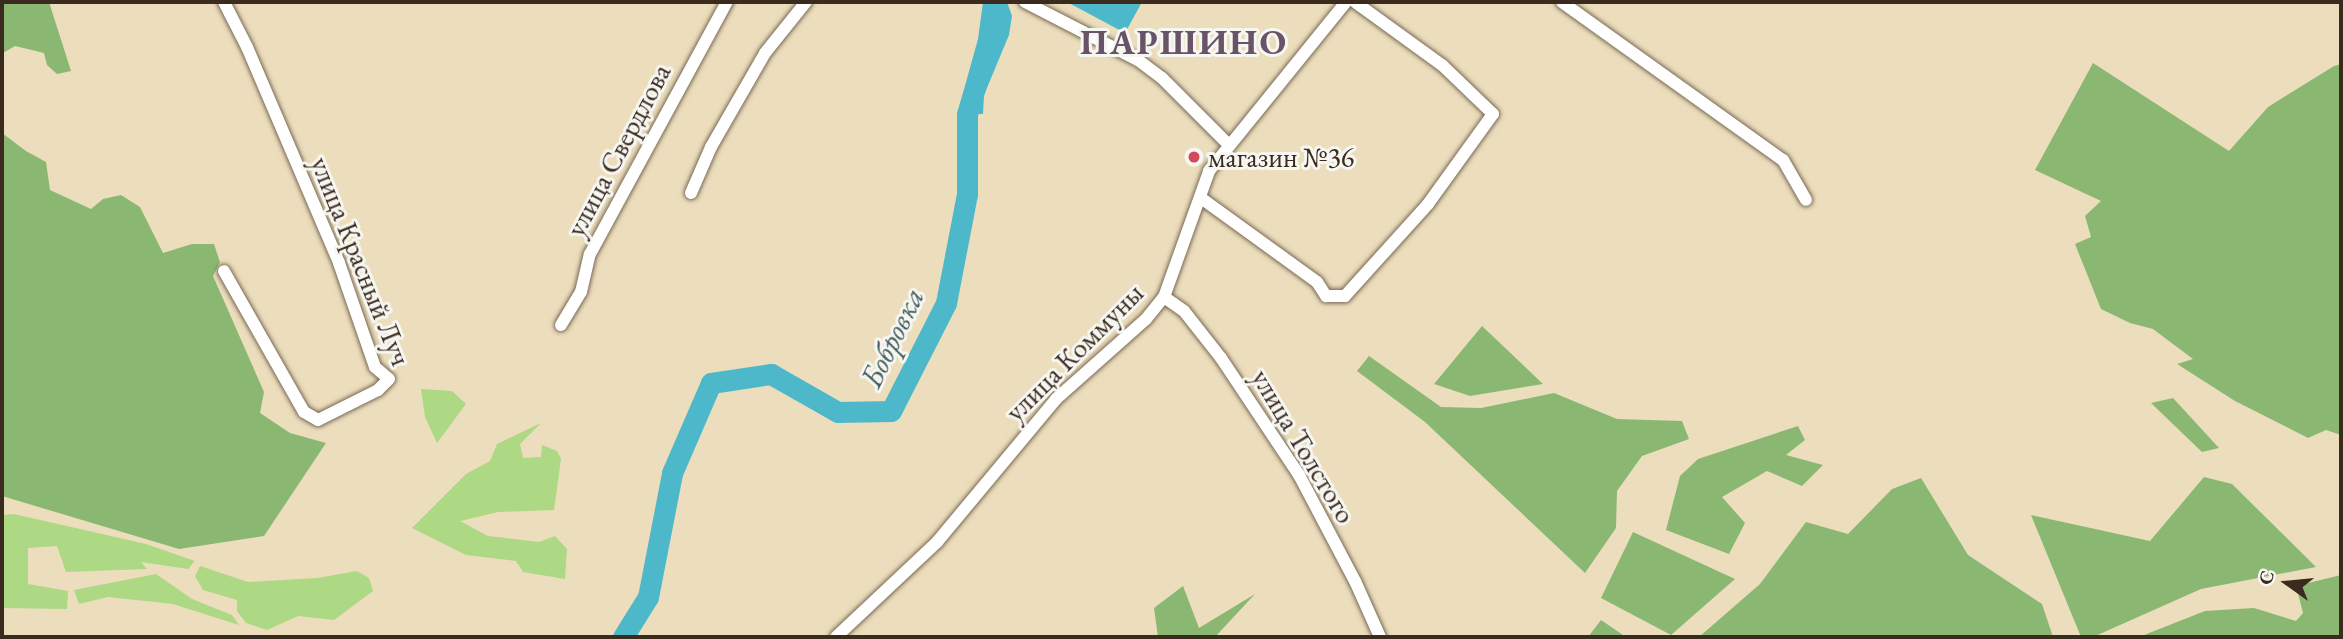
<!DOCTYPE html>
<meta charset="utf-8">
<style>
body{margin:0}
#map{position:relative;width:2343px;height:639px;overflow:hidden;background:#ecdebc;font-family:"EB Garamond",serif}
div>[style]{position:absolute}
.green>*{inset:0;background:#add884}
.forest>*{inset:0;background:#8ab872}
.water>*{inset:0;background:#4db8ca}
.river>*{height:21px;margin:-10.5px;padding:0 10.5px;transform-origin:10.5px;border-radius:10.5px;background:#4db8ca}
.roads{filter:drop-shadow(0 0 2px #796955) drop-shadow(0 0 2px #796955)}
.minor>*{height:12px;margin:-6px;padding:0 6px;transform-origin:6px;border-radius:6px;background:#fff}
.dots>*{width:19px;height:19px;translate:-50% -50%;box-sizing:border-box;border:4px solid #f6f6f2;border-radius:50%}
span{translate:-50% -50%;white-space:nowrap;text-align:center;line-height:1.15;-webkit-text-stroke:6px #f6f6f2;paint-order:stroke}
.street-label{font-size:28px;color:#3b2a1e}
.poi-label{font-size:28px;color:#3b2a1e}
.left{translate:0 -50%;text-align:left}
.water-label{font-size:30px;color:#415c5a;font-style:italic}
.district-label{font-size:35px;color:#685466;font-weight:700;letter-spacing:2px}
.frame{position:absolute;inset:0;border:4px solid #3b2a1e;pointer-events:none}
.north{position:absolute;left:2252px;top:548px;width:70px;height:70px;-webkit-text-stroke:5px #f6f6f2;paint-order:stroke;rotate:285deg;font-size:19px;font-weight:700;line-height:28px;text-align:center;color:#3b2a1e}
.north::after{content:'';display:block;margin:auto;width:24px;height:32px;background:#3b2a1e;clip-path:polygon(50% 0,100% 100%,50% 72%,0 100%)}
</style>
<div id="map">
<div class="green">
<i style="clip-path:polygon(421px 389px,452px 391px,466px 404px,437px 443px,425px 417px)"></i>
<i style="clip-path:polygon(541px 423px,520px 444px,523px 458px,541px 457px,542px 445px,557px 451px,561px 459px,554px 510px,498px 512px,460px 521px,488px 536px,539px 542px,555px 536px,567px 549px,565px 579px,523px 572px,516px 561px,466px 555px,412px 528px,466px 474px,490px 461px,497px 444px)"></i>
<i style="clip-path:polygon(14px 514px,146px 544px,195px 561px,188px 569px,141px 562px,147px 569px,66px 572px,57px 546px,28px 548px,28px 584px,68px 591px,67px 609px,2px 608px,2px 515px)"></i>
<i style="clip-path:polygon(200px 566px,248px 582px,317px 578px,357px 571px,369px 578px,373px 591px,334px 620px,298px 616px,267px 630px,246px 623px,237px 611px,237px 600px,203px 590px,195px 576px)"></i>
<i style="clip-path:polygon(156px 574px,192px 599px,232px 615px,239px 625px,173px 604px,108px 597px,79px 604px,74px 590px)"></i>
</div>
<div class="forest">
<i style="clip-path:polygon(9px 2px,49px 2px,71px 71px,57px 74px,47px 65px,44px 53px,15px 46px,3px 53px,2px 4px)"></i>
<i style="clip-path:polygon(2093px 63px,2229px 151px,2268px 107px,2334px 66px,2341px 64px,2341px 435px,2326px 430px,2308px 438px,2235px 401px,2177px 364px,2193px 359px,2153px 329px,2130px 323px,2101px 309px,2075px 244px,2091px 237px,2085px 216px,2101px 201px,2035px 170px)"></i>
<i style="clip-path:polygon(2px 133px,26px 151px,46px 162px,50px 190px,91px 209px,103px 199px,121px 195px,140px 207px,163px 253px,192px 244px,214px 244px,220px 262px,213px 276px,264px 392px,260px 413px,290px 433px,326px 443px,264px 536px,179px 549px,2px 496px)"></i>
<i style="clip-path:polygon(1482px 326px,1543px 384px,1470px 396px,1434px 384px)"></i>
<i style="clip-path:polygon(1369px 356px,1441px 407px,1481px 408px,1554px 393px,1617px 419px,1682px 421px,1689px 439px,1642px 456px,1617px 491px,1616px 528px,1585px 573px,1425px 422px,1357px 371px)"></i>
<i style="clip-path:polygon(2173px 398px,2219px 448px,2202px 452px,2151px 403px)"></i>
<i style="clip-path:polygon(1798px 426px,1805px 440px,1786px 455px,1823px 465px,1802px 486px,1767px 471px,1722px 497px,1745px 523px,1729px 554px,1666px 530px,1680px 476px,1698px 459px)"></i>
<i style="clip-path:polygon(2204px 477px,2232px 484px,2316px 567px,2201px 589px,2093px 637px,2081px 637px,2031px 515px,2150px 541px)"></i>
<i style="clip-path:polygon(1921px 478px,1968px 555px,2042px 604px,2053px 637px,1699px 637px,1760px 584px,1806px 522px,1848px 534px,1892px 489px)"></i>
<i style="clip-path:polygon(1633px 532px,1735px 579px,1671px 635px,1601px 598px)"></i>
<i style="clip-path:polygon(2341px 575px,2341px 637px,2139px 637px,2205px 611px,2254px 608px,2296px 621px,2303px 613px,2296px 586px)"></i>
<i style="clip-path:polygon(1183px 586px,1199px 628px,1255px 594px,1215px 637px,1158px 637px,1154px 608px)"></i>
<i style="clip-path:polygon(1601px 620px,1626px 637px,1588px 637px)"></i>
</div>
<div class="water">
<i style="clip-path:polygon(983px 2px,1007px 2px,1012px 16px,1009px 35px,984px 95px,983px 114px,967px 114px,958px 111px,978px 39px)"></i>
<i style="clip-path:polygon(1067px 2px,1142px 2px,1125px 33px)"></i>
</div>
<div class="river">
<i style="left:623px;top:637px;width:47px;rotate:-58deg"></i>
<i style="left:648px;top:597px;width:126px;rotate:-79deg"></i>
<i style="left:672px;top:473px;width:98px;rotate:-66.6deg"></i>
<i style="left:711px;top:383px;width:61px;rotate:-8.5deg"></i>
<i style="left:771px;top:374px;width:77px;rotate:29.6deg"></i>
<i style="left:838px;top:412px;width:53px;rotate:-1.1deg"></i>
<i style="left:891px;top:411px;width:121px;rotate:-63deg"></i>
<i style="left:946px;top:303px;width:111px;rotate:-79.1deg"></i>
<i style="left:967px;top:194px;width:80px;rotate:-90deg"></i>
<i style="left:967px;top:114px;width:28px;rotate:-73deg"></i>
</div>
<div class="roads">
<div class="minor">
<i style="left:224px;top:2px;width:51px;rotate:62.9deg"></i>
<i style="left:247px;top:47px;width:235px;rotate:66.9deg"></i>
<i style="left:339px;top:263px;width:110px;rotate:70.9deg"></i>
<i style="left:375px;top:367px;width:18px;rotate:41deg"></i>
<i style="left:389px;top:379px;width:16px;rotate:135deg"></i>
<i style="left:378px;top:390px;width:67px;rotate:153.4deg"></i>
<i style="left:318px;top:420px;width:16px;rotate:-150deg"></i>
<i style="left:304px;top:412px;width:162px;rotate:-119.6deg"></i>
<i style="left:1025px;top:2px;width:127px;rotate:27.2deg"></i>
<i style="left:1138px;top:60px;width:30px;rotate:37deg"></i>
<i style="left:1162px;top:78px;width:95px;rotate:45deg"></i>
<i style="left:1562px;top:2px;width:272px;rotate:35.6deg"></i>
<i style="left:1783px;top:160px;width:46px;rotate:60.1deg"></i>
<i style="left:691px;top:193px;width:50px;rotate:-66.5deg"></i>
<i style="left:711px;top:147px;width:108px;rotate:-60.1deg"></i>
<i style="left:765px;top:53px;width:65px;rotate:-51.2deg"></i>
<i style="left:1201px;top:198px;width:143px;rotate:35.9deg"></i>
<i style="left:1317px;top:282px;width:17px;rotate:57deg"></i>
<i style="left:1326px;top:296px;width:19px"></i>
<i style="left:1345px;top:296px;width:124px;rotate:-47.9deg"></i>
<i style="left:1428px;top:204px;width:111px;rotate:-54.2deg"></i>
<i style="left:1493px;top:114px;width:71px;rotate:-136.1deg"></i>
<i style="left:1442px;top:65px;width:107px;rotate:-144.1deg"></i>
<i style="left:1164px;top:297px;width:24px;rotate:35deg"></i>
<i style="left:1184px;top:311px;width:60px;rotate:51.8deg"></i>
<i style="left:1221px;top:358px;width:141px;rotate:56.3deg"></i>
<i style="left:1299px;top:475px;width:120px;rotate:62.2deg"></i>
<i style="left:1355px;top:581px;width:61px;rotate:65.9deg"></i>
<i style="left:561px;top:325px;width:39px;rotate:-59deg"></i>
<i style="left:581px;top:292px;width:39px;rotate:-77deg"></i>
<i style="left:590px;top:254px;width:287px;rotate:-61.5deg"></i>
<i style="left:836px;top:637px;width:139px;rotate:-43.2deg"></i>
<i style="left:937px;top:542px;width:186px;rotate:-50.2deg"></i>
<i style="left:1056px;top:399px;width:120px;rotate:-41.6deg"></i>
<i style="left:1146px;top:319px;width:28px;rotate:-51deg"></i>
<i style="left:1164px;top:297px;width:134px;rotate:-70.3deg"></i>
<i style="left:1209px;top:171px;width:218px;rotate:-51deg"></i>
</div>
</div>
<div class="dots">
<i style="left:1194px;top:157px;background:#d1495b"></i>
</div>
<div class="street-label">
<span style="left:618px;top:150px;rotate:-62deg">улица Свердлова</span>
<span style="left:361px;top:261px;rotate:68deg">улица Красный Луч</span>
<span style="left:1074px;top:352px;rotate:-45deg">улица Коммуны</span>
<span style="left:1304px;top:446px;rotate:59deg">улица Толстого</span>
</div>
<div class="poi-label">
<span class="left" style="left:1208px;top:157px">магазин №36</span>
</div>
<div class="water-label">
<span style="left:893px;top:338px;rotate:-64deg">Бобровка</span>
</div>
<div class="district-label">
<span style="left:1184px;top:42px">ПАРШИНО</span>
</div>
<div class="frame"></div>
<div class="north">С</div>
</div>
